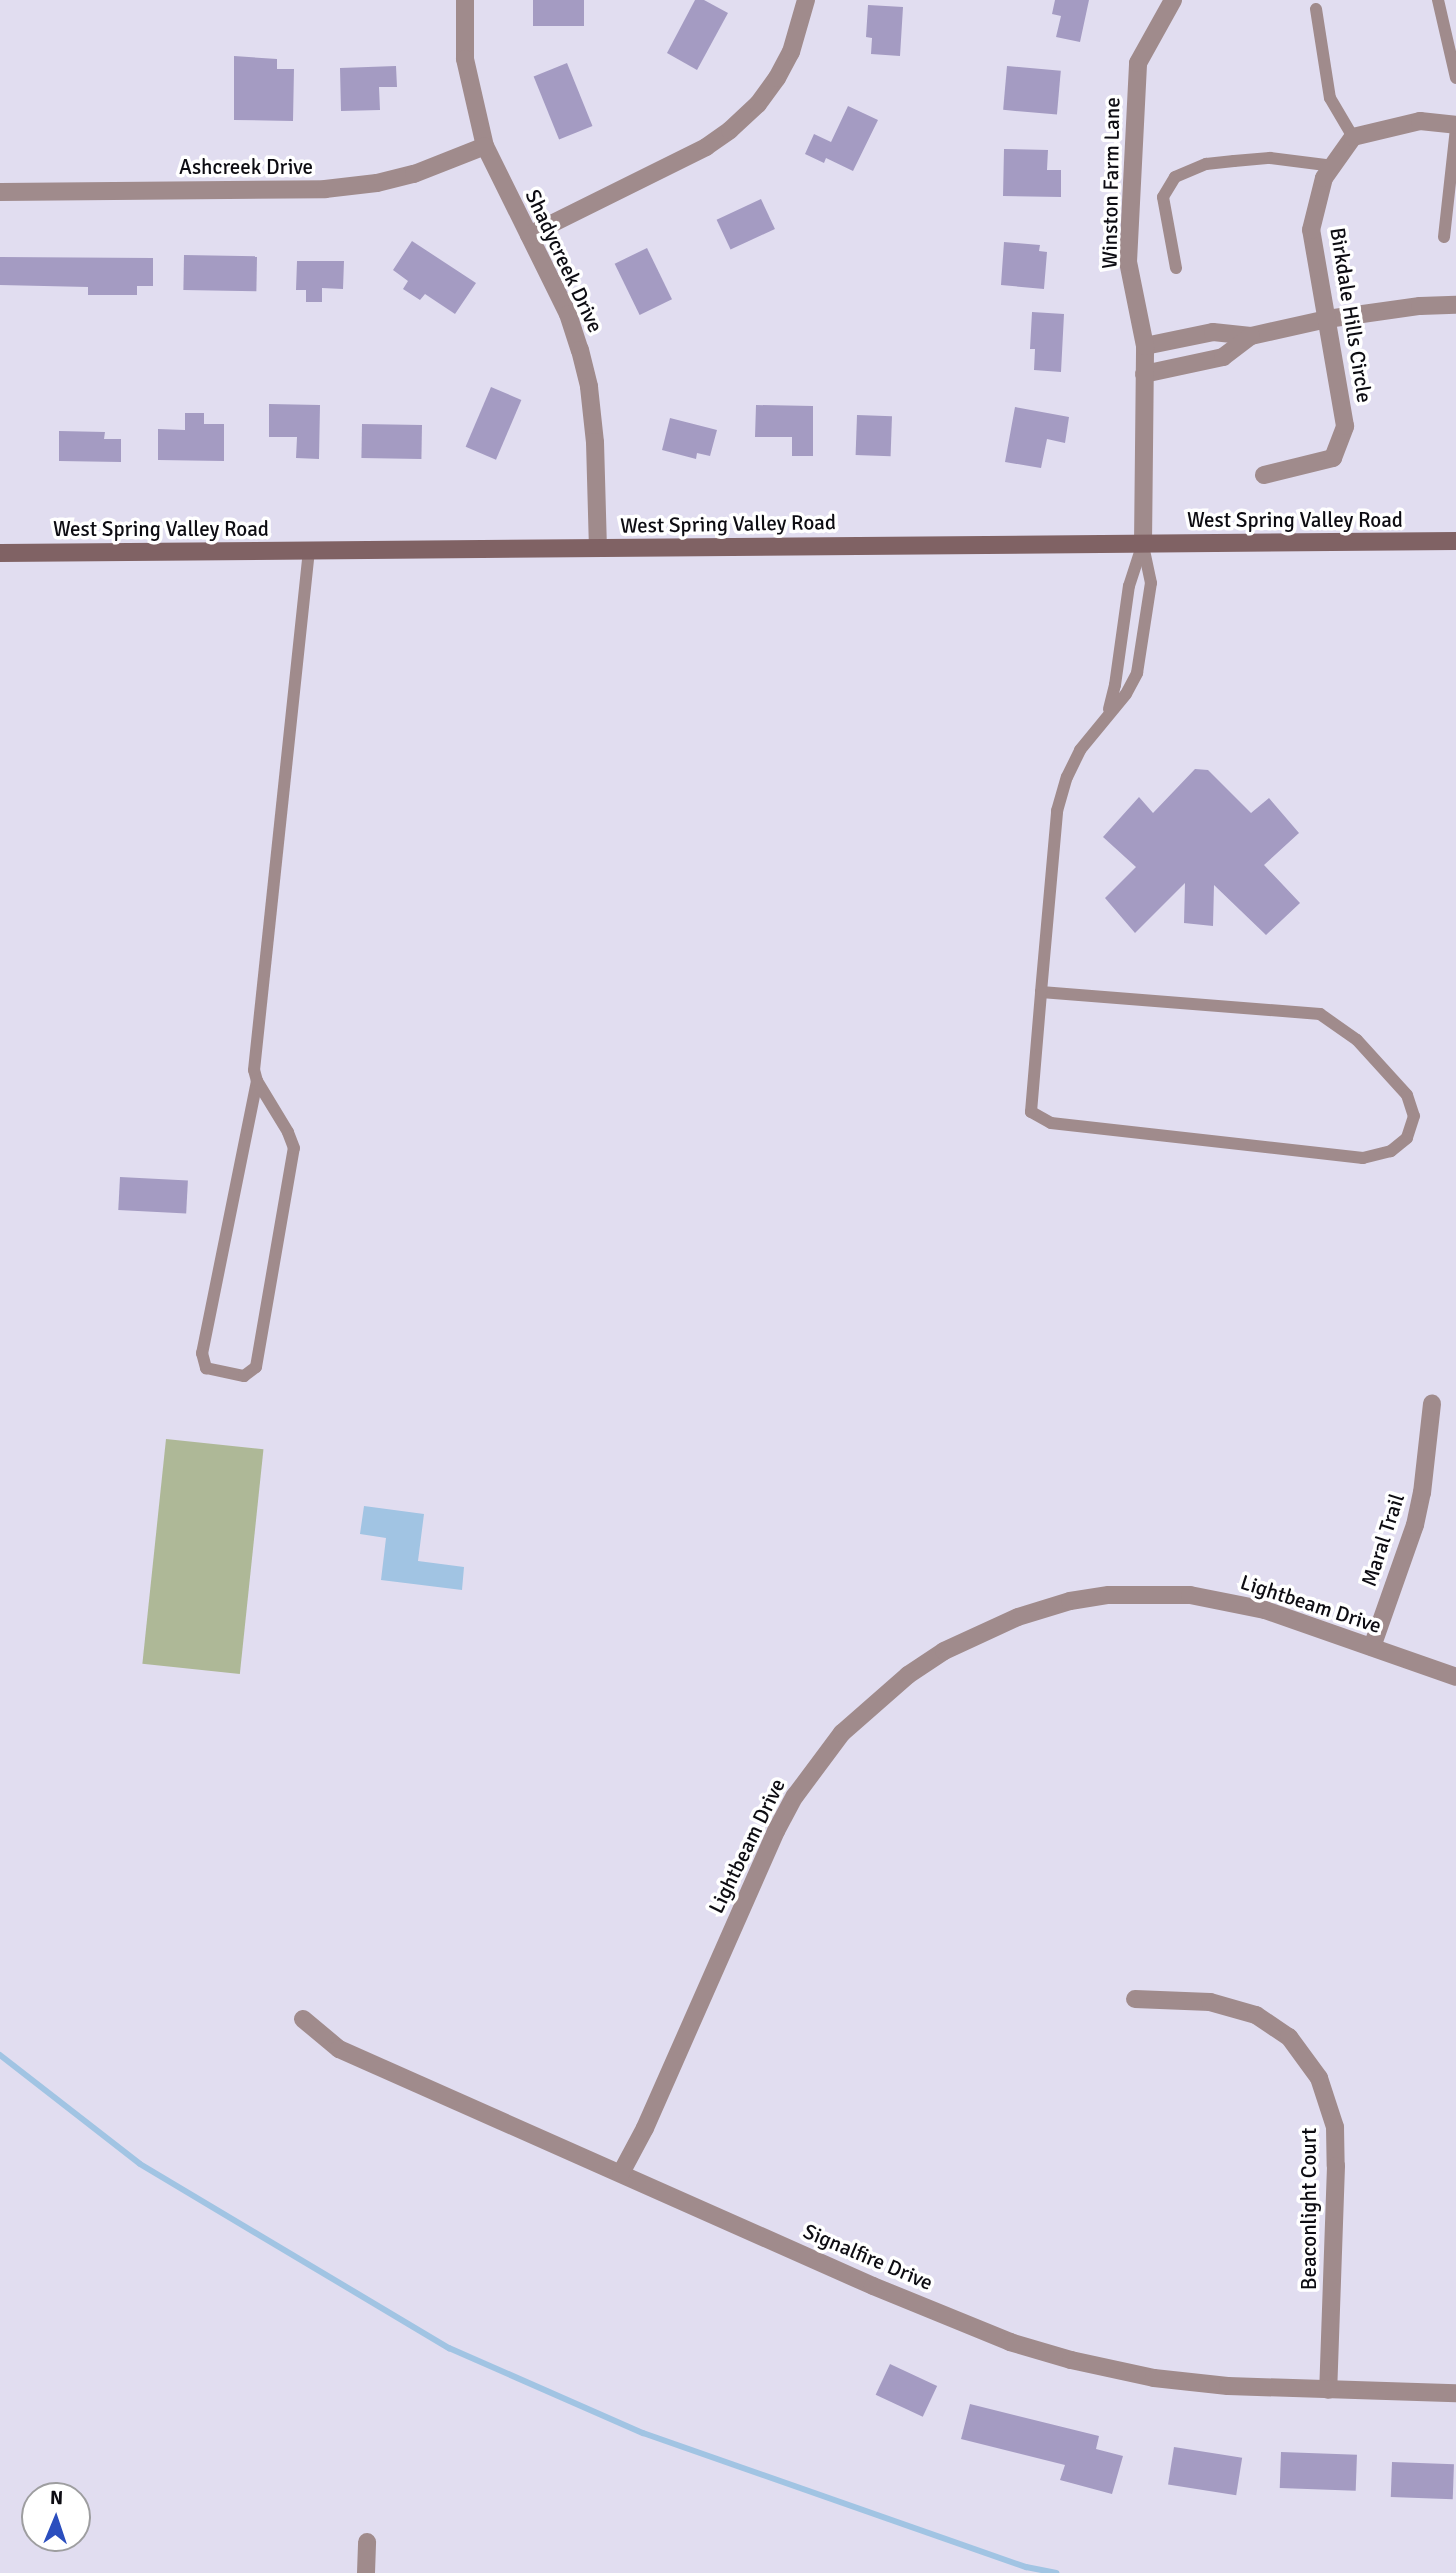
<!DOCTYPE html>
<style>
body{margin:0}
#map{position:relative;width:1456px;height:2573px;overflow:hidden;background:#e1ddf0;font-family:Signika,sans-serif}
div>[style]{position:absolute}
.green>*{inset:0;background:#aeb897;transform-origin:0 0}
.water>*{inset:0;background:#a1c4e3}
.stream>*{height:6px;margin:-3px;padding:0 3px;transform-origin:3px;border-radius:3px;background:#a1c4e3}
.building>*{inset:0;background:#a49bc2;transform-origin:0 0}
.lane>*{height:12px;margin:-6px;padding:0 6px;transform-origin:6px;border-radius:6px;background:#a08b8c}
.street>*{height:18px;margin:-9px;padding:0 9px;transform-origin:9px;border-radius:9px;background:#a08b8c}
.secondary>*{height:18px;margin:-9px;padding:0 9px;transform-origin:9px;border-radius:9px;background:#806264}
span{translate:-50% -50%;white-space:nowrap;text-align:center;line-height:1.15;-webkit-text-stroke:7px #fff;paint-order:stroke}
.street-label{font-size:21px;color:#0d0c12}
.north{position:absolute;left:21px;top:2482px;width:70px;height:70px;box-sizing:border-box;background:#fff;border:2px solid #9e9ea0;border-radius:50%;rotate:2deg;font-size:19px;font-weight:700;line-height:28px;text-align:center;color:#0d0c12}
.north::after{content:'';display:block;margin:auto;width:24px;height:32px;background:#2b4ebe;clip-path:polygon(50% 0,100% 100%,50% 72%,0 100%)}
</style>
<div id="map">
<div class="green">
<i style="left:166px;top:1439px;width:98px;height:226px;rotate:6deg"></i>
</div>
<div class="water">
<i style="clip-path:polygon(364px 1506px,424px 1514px,418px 1561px,464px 1567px,462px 1590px,381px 1580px,386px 1538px,360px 1534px)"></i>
</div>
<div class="stream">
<i style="left:0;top:2055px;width:177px;rotate:37.9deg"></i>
<i style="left:140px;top:2164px;width:360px;rotate:30.8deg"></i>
<i style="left:449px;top:2348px;width:212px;rotate:23.7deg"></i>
<i style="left:643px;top:2433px;width:406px;rotate:19.3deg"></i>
<i style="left:1026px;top:2567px;width:31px;rotate:11deg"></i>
</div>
<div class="building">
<i style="left:533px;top:0;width:51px;height:26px"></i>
<i style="clip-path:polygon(695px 0,704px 0,728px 13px,697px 70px,667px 53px)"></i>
<i style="clip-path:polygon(1055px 0,1089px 0,1080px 42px,1056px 37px,1061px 16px,1052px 14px)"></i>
<i style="clip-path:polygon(868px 5px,903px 7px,900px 56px,871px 54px,872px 38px,866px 37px)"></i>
<i style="clip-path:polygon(234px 56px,277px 59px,277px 69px,294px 69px,293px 121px,234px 120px)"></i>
<i style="left:567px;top:63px;width:68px;height:36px;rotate:68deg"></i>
<i style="clip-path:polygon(396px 66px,397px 87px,379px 87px,380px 110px,341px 111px,340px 68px)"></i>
<i style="left:1007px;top:66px;width:54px;height:44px;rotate:5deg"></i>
<i style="clip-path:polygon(848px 106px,878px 120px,853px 171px,826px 158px,824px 163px,805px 154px,814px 134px,831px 142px)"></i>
<i style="clip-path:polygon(1004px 149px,1048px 150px,1047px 170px,1061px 170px,1061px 197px,1003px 196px)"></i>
<i style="left:761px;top:199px;width:33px;height:49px;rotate:65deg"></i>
<i style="clip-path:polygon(412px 241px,476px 283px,455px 314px,425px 294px,420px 300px,403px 289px,408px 281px,393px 270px)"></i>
<i style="clip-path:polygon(1004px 242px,1040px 245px,1039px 251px,1047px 252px,1044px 289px,1001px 285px)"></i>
<i style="left:647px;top:248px;width:57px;height:36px;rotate:64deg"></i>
<i style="left:184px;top:255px;width:73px;height:35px;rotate:1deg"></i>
<i style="clip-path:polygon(0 257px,153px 258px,153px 286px,137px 286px,137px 295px,88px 295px,88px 287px,0 285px)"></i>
<i style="clip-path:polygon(297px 261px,344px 261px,343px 289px,322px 288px,322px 302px,306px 302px,306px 290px,296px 290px)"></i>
<i style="clip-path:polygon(1032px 312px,1064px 314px,1061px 372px,1034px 370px,1035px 349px,1030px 349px)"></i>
<i style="left:491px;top:387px;width:33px;height:65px;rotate:23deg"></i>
<i style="clip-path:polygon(269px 404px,320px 405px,319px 459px,296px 458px,297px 437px,269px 437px)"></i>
<i style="clip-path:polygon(756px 405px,813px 406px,813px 456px,792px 456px,792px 437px,755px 437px)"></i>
<i style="clip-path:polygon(1015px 407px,1069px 417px,1065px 443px,1047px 439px,1041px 468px,1005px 462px)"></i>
<i style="clip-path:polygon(185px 413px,204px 413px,204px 424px,224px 424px,224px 461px,158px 460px,158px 429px,185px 430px)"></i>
<i style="left:857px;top:415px;width:35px;height:40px;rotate:2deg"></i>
<i style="clip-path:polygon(670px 418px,717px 430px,710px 456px,697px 453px,696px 459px,662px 450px)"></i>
<i style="left:362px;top:424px;width:60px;height:34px;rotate:1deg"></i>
<i style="clip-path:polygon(59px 431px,105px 432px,104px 439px,121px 439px,121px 462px,59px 461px)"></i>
<i style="clip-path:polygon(1195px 769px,1208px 770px,1251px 813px,1269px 798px,1299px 833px,1264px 865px,1300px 903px,1266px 935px,1214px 885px,1213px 926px,1184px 923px,1185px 883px,1135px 933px,1105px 898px,1136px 867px,1103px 837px,1139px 797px,1153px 813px)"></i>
<i style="left:120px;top:1177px;width:68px;height:33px;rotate:3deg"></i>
<i style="left:890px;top:2364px;width:52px;height:34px;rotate:25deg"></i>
<i style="clip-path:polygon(970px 2404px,1099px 2436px,1096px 2449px,1123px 2456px,1112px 2494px,1060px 2480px,1065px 2465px,961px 2439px)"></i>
<i style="left:1174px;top:2447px;width:69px;height:38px;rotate:9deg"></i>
<i style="left:1281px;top:2452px;width:76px;height:36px;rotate:2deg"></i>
<i style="left:1392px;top:2462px;width:62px;height:35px;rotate:2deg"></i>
</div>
<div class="lane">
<i style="left:1438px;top:0;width:80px;rotate:77deg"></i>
<i style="left:1316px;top:9px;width:90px;rotate:81.1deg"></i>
<i style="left:1330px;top:98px;width:45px;rotate:59.5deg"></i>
<i style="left:1444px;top:237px;width:109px;rotate:-83.7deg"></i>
<i style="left:1176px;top:268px;width:72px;rotate:-100.4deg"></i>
<i style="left:1163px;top:197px;width:23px;rotate:-59deg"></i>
<i style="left:1175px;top:177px;width:34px;rotate:-23deg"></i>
<i style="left:1206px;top:164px;width:28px;rotate:-6deg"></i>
<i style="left:1234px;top:161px;width:36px;rotate:-5deg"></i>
<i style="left:1270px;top:158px;width:64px;rotate:7.2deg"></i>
<i style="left:1109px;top:709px;width:25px;rotate:-76deg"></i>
<i style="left:1115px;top:685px;width:100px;rotate:-82deg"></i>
<i style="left:1129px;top:586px;width:42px;rotate:-72deg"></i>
<i style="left:1041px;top:992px;width:280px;rotate:4.5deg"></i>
<i style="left:1320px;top:1014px;width:45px;rotate:35.1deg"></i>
<i style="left:1357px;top:1040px;width:74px;rotate:47.7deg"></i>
<i style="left:1407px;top:1095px;width:22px;rotate:72deg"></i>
<i style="left:1414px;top:1116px;width:23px;rotate:108deg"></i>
<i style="left:1407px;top:1138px;width:21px;rotate:141deg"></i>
<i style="left:1391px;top:1151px;width:29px;rotate:166deg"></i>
<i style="left:1363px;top:1158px;width:314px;rotate:-173.6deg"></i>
<i style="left:1051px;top:1123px;width:23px;rotate:-151deg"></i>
<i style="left:1031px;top:1112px;width:120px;rotate:-85.2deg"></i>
<i style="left:1041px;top:992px;width:182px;rotate:-84.9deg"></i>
<i style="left:1057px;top:811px;width:35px;rotate:-74deg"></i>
<i style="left:1067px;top:777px;width:30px;rotate:-64deg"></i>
<i style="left:1080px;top:750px;width:72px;rotate:-50.6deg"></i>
<i style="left:1126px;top:694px;width:24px;rotate:-62deg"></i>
<i style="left:1137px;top:673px;width:91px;rotate:-81.2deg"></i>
<i style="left:1151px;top:583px;width:40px;rotate:-102deg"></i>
<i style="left:257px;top:1081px;width:278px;rotate:101.4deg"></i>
<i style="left:202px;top:1353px;width:16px;rotate:75deg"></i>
<i style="left:206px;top:1368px;width:39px;rotate:12deg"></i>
<i style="left:244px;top:1376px;width:15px;rotate:-37deg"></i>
<i style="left:256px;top:1367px;width:222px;rotate:-80.2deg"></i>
<i style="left:294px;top:1148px;width:17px;rotate:-111deg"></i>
<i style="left:288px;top:1132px;width:60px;rotate:-121.3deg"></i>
<i style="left:257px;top:1081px;width:11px;rotate:-105deg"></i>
<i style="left:254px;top:1070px;width:523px;rotate:-83.96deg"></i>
</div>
<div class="street">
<i style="left:465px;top:0;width:59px;rotate:90deg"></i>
<i style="left:465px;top:59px;width:89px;rotate:77.1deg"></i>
<i style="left:485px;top:146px;width:187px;rotate:63.7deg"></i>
<i style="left:568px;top:314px;width:38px;rotate:72deg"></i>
<i style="left:580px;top:350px;width:38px;rotate:76deg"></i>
<i style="left:589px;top:387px;width:55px;rotate:83.8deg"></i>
<i style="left:595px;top:442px;width:106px;rotate:88.4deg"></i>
<i style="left:0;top:192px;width:325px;rotate:-0.5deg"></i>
<i style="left:325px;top:189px;width:52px;rotate:-6.6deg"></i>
<i style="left:377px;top:183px;width:38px;rotate:-14deg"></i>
<i style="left:414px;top:174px;width:76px;rotate:-21.5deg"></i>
<i style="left:529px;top:235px;width:198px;rotate:-26.4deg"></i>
<i style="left:706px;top:147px;width:29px;rotate:-35deg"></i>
<i style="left:730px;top:130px;width:38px;rotate:-43deg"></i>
<i style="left:758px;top:104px;width:32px;rotate:-54deg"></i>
<i style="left:777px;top:78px;width:30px;rotate:-62deg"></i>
<i style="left:791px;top:52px;width:54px;rotate:-73.9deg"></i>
<i style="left:1145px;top:346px;width:69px;rotate:-11.6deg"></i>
<i style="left:1213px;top:332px;width:38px;rotate:6deg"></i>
<i style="left:1251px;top:336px;width:78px;rotate:-12.6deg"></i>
<i style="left:1327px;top:319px;width:94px;rotate:-8deg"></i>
<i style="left:1420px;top:306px;width:36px;rotate:-2deg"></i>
<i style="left:1144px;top:374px;width:81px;rotate:-12.1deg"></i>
<i style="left:1223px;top:357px;width:35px;rotate:-37deg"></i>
<i style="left:1264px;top:475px;width:71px;rotate:-13.8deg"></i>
<i style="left:1333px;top:458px;width:34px;rotate:-69deg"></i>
<i style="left:1345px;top:426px;width:199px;rotate:-99.8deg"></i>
<i style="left:1311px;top:230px;width:54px;rotate:-76deg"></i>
<i style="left:1324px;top:178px;width:50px;rotate:-54.7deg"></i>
<i style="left:1353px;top:137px;width:69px;rotate:-13.4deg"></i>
<i style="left:1420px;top:121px;width:36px;rotate:6deg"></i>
<i style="left:1143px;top:544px;width:198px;rotate:-89.4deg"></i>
<i style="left:1145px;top:346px;width:86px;rotate:-101.4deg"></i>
<i style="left:1128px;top:262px;width:199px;rotate:-87.1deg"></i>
<i style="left:1138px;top:63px;width:72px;rotate:-60.9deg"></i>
<i style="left:1372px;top:1647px;width:129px;rotate:-70.6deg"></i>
<i style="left:1415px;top:1525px;width:33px;rotate:-78deg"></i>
<i style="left:1422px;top:1493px;width:90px;rotate:-83.6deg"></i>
<i style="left:1135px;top:1999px;width:75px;rotate:2.3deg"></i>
<i style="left:1210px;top:2002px;width:48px;rotate:15.8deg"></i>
<i style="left:1256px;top:2015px;width:40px;rotate:34deg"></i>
<i style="left:1289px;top:2037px;width:51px;rotate:53.8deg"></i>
<i style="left:1319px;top:2078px;width:52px;rotate:71.9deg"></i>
<i style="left:1335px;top:2127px;width:39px;rotate:89deg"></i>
<i style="left:1336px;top:2166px;width:224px;rotate:92deg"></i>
<i style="left:303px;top:2019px;width:47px;rotate:39.8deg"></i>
<i style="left:339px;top:2049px;width:584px;rotate:23.93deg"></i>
<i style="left:873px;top:2286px;width:148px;rotate:22.2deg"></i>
<i style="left:1010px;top:2342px;width:64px;rotate:16.4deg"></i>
<i style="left:1071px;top:2360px;width:85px;rotate:12.2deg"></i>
<i style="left:1154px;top:2378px;width:74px;rotate:6.2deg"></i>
<i style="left:1228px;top:2386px;width:228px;rotate:1.8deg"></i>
<i style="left:621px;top:2173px;width:51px;rotate:-61.9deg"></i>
<i style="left:645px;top:2128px;width:325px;rotate:-66.2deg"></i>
<i style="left:776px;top:1831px;width:40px;rotate:-62deg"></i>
<i style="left:795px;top:1796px;width:79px;rotate:-53.3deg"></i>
<i style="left:842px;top:1733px;width:88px;rotate:-41.3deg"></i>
<i style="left:908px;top:1675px;width:43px;rotate:-33.7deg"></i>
<i style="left:944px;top:1651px;width:81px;rotate:-24.7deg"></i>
<i style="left:1018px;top:1617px;width:54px;rotate:-17.1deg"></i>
<i style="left:1070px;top:1601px;width:39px;rotate:-9deg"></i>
<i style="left:1109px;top:1595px;width:81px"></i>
<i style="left:1190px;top:1595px;width:76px;rotate:11.3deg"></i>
<i style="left:1265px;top:1610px;width:202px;rotate:19.3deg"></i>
<i style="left:366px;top:2573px;width:31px;rotate:-88deg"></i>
</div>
<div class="secondary">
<i style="left:0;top:553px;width:1456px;rotate:-0.47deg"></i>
</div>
<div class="street-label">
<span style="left:246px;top:167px">Ashcreek Drive</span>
<span style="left:1111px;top:183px;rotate:-89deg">Winston Farm Lane</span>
<span style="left:564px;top:261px;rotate:65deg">Shadycreek Drive</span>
<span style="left:1351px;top:315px;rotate:81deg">Birkdale Hills Circle</span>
<span style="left:1295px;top:520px">West Spring Valley Road</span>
<span style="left:728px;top:524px;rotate:-1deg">West Spring Valley Road</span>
<span style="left:161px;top:529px">West Spring Valley Road</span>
<span style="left:1383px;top:1540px;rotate:-72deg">Maral Trail</span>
<span style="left:1311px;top:1604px;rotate:18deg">Lightbeam Drive</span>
<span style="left:747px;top:1846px;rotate:-64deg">Lightbeam Drive</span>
<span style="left:1309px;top:2209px;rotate:-90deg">Beaconlight Court</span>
<span style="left:868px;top:2257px;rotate:23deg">Signalfire Drive</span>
</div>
<div class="north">N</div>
</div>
